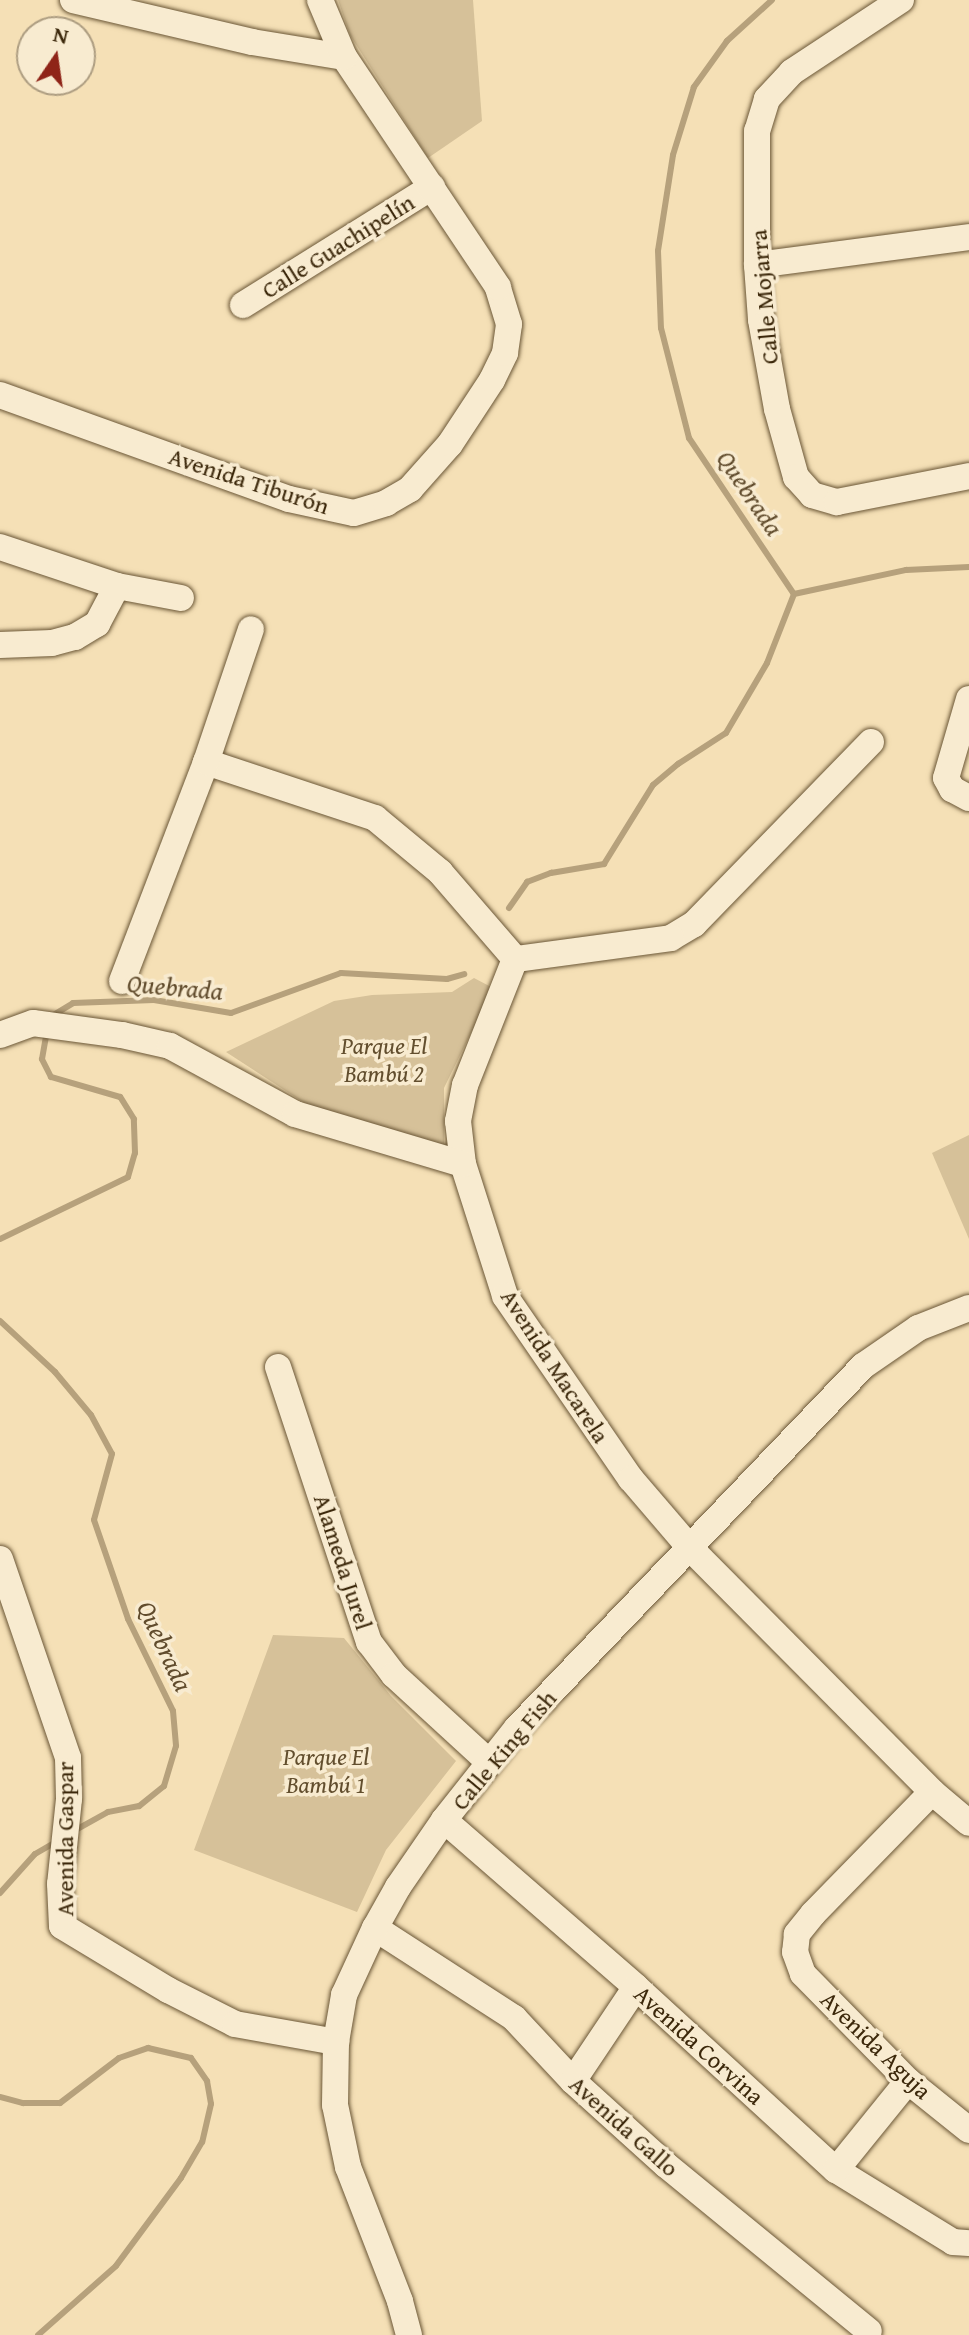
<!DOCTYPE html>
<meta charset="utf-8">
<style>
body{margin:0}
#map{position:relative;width:969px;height:2335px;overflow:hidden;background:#f5e0b6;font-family:"Gentium Book Plus",serif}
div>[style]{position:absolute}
.green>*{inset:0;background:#d6c199}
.stream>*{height:6px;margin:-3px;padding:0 3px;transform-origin:3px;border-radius:3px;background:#b6a17c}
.roads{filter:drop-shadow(0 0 2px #6a5636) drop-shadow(0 0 2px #6a5636)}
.minor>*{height:26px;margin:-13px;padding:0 13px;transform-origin:13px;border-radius:13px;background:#f8ebd0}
span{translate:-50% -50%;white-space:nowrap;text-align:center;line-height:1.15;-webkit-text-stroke:7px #f8ebd0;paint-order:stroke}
.street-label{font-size:24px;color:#3c280b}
.park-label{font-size:24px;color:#624e2e;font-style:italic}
.water-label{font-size:26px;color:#614c2d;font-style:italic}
.north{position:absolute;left:16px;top:16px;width:80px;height:80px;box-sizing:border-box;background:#f8ebd0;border:2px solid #ad9d81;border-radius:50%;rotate:13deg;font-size:22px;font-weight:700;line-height:32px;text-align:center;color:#3c280b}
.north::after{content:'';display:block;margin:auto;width:28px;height:36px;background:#8f2418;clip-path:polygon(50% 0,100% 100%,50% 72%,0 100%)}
</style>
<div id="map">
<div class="green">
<i style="clip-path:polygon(338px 0,473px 0,482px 121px,428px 158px,350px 35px)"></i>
<i style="clip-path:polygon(474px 978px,493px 988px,444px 1088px,444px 1148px,306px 1104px,226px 1052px,334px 1001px,372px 995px,452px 992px)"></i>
<i style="clip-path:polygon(969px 1135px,969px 1239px,932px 1153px)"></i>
<i style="clip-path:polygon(273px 1635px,344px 1638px,391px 1696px,456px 1761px,386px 1850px,357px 1912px,194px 1850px)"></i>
</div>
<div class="stream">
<i style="left:772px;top:0;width:61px;rotate:137.7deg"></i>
<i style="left:727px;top:41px;width:57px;rotate:125.7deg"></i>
<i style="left:694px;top:87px;width:71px;rotate:107.2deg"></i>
<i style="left:673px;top:155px;width:97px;rotate:98.9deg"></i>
<i style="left:658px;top:251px;width:77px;rotate:87.8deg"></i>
<i style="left:661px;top:328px;width:114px;rotate:75.7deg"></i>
<i style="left:689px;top:438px;width:188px;rotate:56.1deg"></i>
<i style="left:794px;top:594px;width:115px;rotate:-12.1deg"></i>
<i style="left:906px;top:570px;width:63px;rotate:-2.7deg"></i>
<i style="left:509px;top:908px;width:32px;rotate:-55deg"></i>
<i style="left:527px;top:882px;width:26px;rotate:-21deg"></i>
<i style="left:551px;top:873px;width:54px;rotate:-9.6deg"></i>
<i style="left:604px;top:864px;width:93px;rotate:-58.2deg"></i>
<i style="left:653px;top:785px;width:33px;rotate:-40deg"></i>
<i style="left:678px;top:764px;width:57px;rotate:-32.9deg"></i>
<i style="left:726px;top:733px;width:81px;rotate:-59.6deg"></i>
<i style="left:767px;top:663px;width:74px;rotate:-68.6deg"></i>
<i style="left:50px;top:1017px;width:27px;rotate:-31deg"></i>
<i style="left:73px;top:1003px;width:81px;rotate:-2.1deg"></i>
<i style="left:154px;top:1000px;width:78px;rotate:9.6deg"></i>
<i style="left:231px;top:1013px;width:117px;rotate:-20deg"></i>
<i style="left:341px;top:973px;width:106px;rotate:3.2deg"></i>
<i style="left:447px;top:979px;width:18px;rotate:-16deg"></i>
<i style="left:0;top:1239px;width:142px;rotate:-25.8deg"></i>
<i style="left:128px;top:1177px;width:25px;rotate:-74deg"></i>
<i style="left:135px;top:1153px;width:34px;rotate:-92deg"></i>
<i style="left:134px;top:1119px;width:26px;rotate:-122deg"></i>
<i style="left:120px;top:1097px;width:72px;rotate:-163.8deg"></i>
<i style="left:51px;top:1077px;width:20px;rotate:-117deg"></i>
<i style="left:42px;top:1059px;width:27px;rotate:-80deg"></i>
<i style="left:0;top:1321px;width:75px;rotate:42.8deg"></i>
<i style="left:55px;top:1372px;width:56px;rotate:50.1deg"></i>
<i style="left:91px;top:1415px;width:44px;rotate:61.7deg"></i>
<i style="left:112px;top:1454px;width:68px;rotate:105.3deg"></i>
<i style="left:94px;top:1520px;width:105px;rotate:71deg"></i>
<i style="left:128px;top:1619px;width:102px;rotate:63.9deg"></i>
<i style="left:173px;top:1711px;width:35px;rotate:85deg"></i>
<i style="left:176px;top:1746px;width:42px;rotate:106.7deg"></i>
<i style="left:164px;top:1786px;width:32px;rotate:141deg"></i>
<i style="left:139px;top:1806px;width:32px;rotate:169deg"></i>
<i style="left:108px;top:1812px;width:41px;rotate:150.9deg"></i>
<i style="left:0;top:1893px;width:52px;rotate:-48.1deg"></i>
<i style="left:35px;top:1854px;width:24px;rotate:-30deg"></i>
<i style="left:0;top:2097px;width:24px;rotate:15deg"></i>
<i style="left:23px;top:2103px;width:37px"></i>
<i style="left:60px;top:2103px;width:74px;rotate:-37.3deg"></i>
<i style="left:119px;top:2058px;width:31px;rotate:-19deg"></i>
<i style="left:148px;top:2048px;width:44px;rotate:13.1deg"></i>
<i style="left:191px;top:2058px;width:28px;rotate:55deg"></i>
<i style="left:207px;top:2081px;width:23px;rotate:80deg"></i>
<i style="left:211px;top:2104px;width:39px;rotate:103deg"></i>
<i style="left:202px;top:2142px;width:42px;rotate:120.3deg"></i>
<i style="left:181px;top:2178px;width:109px;rotate:126.5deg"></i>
<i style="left:116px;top:2266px;width:104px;rotate:138.5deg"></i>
</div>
<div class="roads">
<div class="minor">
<i style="left:73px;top:0;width:184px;rotate:13.2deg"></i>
<i style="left:252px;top:42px;width:93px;rotate:9.3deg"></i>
<i style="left:901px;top:0;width:131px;rotate:146.6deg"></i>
<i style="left:792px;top:72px;width:37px;rotate:133deg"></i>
<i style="left:767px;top:99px;width:34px;rotate:107deg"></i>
<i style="left:757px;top:131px;width:134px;rotate:90deg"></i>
<i style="left:757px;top:265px;width:55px;rotate:85.8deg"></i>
<i style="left:761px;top:320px;width:90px;rotate:79.8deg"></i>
<i style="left:777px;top:409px;width:71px;rotate:74.4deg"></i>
<i style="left:796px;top:477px;width:24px;rotate:48deg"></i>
<i style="left:812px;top:495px;width:26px;rotate:16deg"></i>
<i style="left:837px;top:502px;width:135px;rotate:-11.1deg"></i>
<i style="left:757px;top:265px;width:214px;rotate:-7.5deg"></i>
<i style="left:243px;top:305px;width:223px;rotate:-32deg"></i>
<i style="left:0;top:395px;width:307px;rotate:19.8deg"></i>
<i style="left:289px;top:499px;width:66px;rotate:12.2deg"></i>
<i style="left:354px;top:513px;width:34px;rotate:-17deg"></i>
<i style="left:386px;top:503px;width:28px;rotate:-30deg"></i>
<i style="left:410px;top:489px;width:60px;rotate:-48.4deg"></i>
<i style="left:450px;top:444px;width:77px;rotate:-56.7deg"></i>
<i style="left:492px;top:380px;width:30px;rotate:-64deg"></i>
<i style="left:505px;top:353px;width:29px;rotate:-82deg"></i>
<i style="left:509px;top:324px;width:39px;rotate:-107deg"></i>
<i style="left:498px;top:287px;width:277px;rotate:-123.8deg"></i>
<i style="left:344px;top:57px;width:62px;rotate:-112.8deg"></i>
<i style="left:0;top:547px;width:123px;rotate:18.4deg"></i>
<i style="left:117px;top:586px;width:65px;rotate:10.6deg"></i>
<i style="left:0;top:645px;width:52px;rotate:-2.2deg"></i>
<i style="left:52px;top:643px;width:24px;rotate:-15deg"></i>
<i style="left:75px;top:637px;width:26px;rotate:-31deg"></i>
<i style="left:97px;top:624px;width:43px;rotate:-62.2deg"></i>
<i style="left:969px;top:699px;width:82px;rotate:106.2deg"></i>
<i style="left:946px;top:778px;width:13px;rotate:61deg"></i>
<i style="left:952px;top:789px;width:19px;rotate:28deg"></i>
<i style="left:871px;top:742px;width:254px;rotate:134.2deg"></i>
<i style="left:694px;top:924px;width:27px;rotate:149deg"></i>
<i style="left:671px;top:938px;width:157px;rotate:172.3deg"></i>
<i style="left:515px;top:959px;width:136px;rotate:111.6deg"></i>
<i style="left:465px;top:1085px;width:37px;rotate:101deg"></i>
<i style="left:458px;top:1121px;width:43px;rotate:83.4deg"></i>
<i style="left:463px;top:1164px;width:139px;rotate:72.3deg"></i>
<i style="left:505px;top:1296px;width:222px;rotate:55.5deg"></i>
<i style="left:631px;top:1479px;width:92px;rotate:49.4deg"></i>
<i style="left:691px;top:1549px;width:342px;rotate:45.2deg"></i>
<i style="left:932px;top:1792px;width:48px;rotate:40deg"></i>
<i style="left:206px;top:762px;width:178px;rotate:18.3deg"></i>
<i style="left:375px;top:818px;width:85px;rotate:39.7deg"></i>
<i style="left:440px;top:872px;width:115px;rotate:49.2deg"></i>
<i style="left:122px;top:981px;width:235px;rotate:-69deg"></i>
<i style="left:206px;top:762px;width:140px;rotate:-71.3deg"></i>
<i style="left:0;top:1035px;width:35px;rotate:-20deg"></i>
<i style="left:33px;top:1023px;width:90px;rotate:7.7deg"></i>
<i style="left:122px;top:1035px;width:49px;rotate:12.9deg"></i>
<i style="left:170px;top:1046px;width:142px;rotate:28.5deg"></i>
<i style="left:295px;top:1114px;width:175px;rotate:16.6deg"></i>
<i style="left:278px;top:1367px;width:290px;rotate:71.7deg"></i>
<i style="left:369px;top:1642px;width:41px;rotate:52.9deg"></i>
<i style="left:394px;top:1675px;width:127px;rotate:42.5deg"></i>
<i style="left:0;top:1559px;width:210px;rotate:71.1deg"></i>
<i style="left:68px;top:1758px;width:41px;rotate:88.6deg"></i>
<i style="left:69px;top:1799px;width:85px;rotate:96deg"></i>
<i style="left:60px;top:1884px;width:42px;rotate:87.3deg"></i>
<i style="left:62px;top:1926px;width:124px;rotate:31.1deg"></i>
<i style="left:168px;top:1990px;width:75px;rotate:26.9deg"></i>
<i style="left:235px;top:2024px;width:103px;rotate:10.1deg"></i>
<i style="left:932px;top:1792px;width:170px;rotate:134.3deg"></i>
<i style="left:813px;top:1914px;width:26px;rotate:129deg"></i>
<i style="left:797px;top:1934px;width:18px;rotate:96deg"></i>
<i style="left:795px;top:1952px;width:23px;rotate:70deg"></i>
<i style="left:803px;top:1974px;width:150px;rotate:45.5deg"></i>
<i style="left:908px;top:2081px;width:78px;rotate:38.8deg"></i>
<i style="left:444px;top:1820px;width:254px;rotate:41deg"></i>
<i style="left:636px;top:1987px;width:271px;rotate:42.5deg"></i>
<i style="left:836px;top:2170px;width:137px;rotate:31.6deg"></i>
<i style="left:953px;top:2242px;width:16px;rotate:4deg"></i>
<i style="left:375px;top:1928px;width:166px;rotate:32.9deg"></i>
<i style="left:514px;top:2018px;width:86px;rotate:46.9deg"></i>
<i style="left:573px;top:2081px;width:125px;rotate:42.1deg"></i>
<i style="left:666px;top:2165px;width:262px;rotate:39.3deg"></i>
<i style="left:573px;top:2081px;width:113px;rotate:-56.2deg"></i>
<i style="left:836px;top:2170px;width:114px;rotate:-51deg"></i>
<i style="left:409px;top:2335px;width:35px;rotate:-105deg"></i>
<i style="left:400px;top:2301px;width:144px;rotate:-111.2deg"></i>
<i style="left:348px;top:2167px;width:63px;rotate:-101.8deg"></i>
<i style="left:335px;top:2105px;width:63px;rotate:-89.1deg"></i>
<i style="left:336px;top:2042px;width:48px;rotate:-80.3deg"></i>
<i style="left:344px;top:1995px;width:74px;rotate:-65.2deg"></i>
<i style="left:375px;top:1928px;width:47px;rotate:-60.7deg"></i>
<i style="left:398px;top:1887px;width:81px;rotate:-55.5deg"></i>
<i style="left:444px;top:1820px;width:117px;rotate:-51.6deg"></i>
<i style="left:517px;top:1728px;width:501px;rotate:-46.29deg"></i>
<i style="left:863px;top:1366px;width:67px;rotate:-34.6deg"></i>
<i style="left:918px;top:1328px;width:55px;rotate:-21.4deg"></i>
</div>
</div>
<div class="street-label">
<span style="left:338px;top:246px;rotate:-32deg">Calle Guachipelín</span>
<span style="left:764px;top:297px;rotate:-95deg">Calle Mojarra</span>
<span style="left:249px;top:481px;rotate:18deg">Avenida Tiburón</span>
<span style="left:555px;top:1366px;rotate:57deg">Avenida Macarela</span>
<span style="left:343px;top:1562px;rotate:72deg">Alameda Jurel</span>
<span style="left:504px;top:1750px;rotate:-50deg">Calle King Fish</span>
<span style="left:65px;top:1839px;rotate:-90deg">Avenida Gaspar</span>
<span style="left:699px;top:2045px;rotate:42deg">Avenida Corvina</span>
<span style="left:876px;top:2045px;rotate:44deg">Avenida Aguja</span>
<span style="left:624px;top:2126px;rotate:42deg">Avenida Gallo</span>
</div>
<div class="park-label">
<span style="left:384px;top:1060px">Parque El<br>Bambú 2</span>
<span style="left:326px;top:1771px">Parque El<br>Bambú 1</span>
</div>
<div class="water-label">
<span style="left:750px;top:493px;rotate:56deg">Quebrada</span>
<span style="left:175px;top:987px;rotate:5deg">Quebrada</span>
<span style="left:165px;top:1646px;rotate:65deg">Quebrada</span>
</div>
<div class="north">N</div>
</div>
